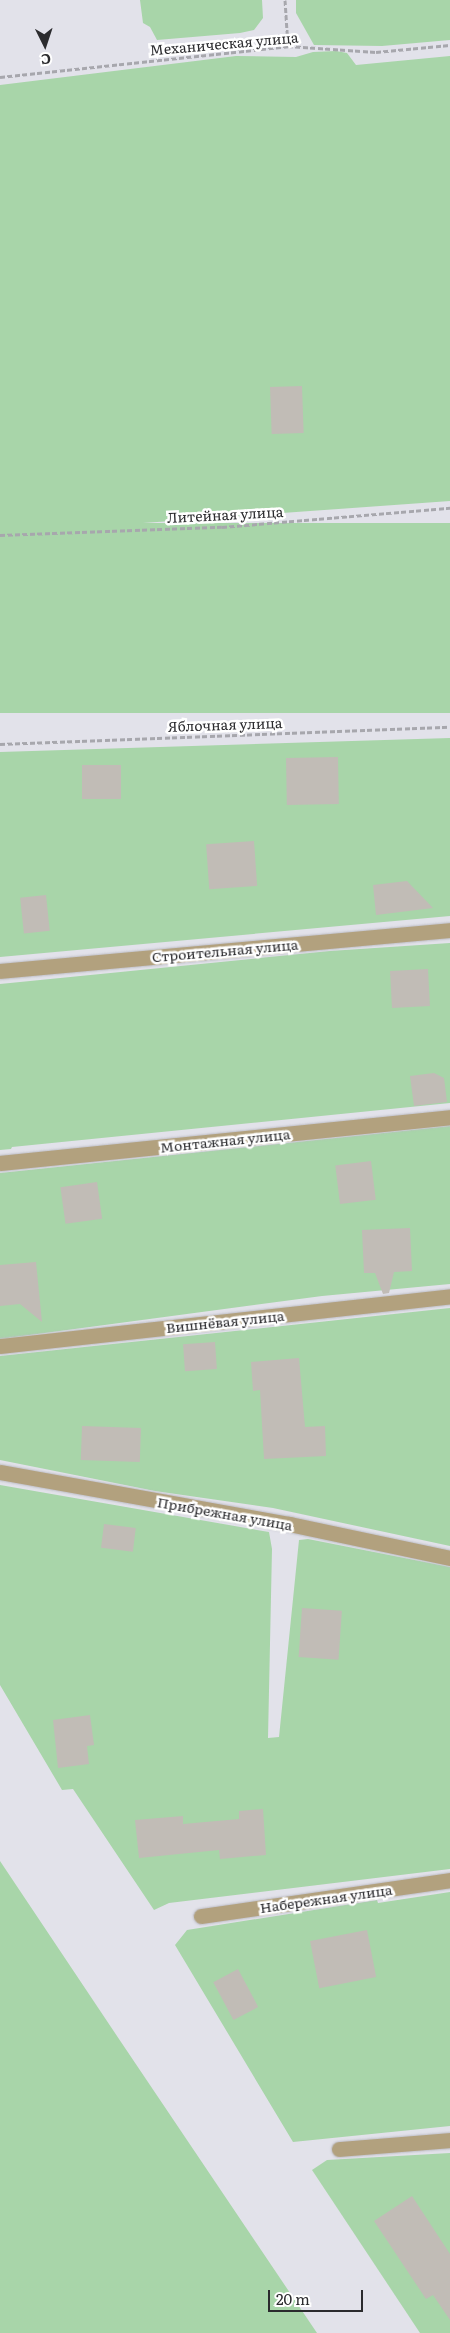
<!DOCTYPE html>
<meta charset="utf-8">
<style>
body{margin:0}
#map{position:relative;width:450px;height:2333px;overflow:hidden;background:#e2e2ea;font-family:Literata,serif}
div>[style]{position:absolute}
.green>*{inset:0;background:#a8d5a9;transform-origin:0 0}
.building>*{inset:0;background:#c1bcb6;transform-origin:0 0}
.path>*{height:3px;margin-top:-1.5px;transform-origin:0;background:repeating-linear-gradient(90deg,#a7a7ad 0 5px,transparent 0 7.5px)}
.roads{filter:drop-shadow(0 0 1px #bdbdc4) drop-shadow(0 0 1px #bdbdc4)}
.minor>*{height:15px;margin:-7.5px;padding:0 7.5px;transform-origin:7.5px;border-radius:7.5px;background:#b2a17e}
span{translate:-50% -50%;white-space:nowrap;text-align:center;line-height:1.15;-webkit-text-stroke:5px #fff;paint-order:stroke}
.street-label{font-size:14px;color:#2b2b2e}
.north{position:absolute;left:20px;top:20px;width:50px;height:50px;-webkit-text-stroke:4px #fff;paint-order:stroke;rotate:176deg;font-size:14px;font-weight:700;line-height:20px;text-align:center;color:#2b2b2e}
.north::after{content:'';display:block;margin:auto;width:18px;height:22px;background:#2b2b2e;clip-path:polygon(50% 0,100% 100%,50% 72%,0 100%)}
.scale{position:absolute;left:268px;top:2290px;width:95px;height:22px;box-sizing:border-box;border:2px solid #2b2b2e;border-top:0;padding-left:6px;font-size:15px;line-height:18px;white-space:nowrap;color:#2b2b2e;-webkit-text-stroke:4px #fff;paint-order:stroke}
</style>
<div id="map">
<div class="green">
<i style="clip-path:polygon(140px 0,262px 0,263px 18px,254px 30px,240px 33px,157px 40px,150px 27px,143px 23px)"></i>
<i style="clip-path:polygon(296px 0,450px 0,450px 40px,382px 46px,314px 45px,296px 13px)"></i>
<i style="clip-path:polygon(336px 51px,347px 53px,356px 65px,450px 56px,450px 501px,143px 523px,0 527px,0 85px,236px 56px,296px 57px,313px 52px)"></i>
<i style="left:450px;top:523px;width:190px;height:451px;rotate:90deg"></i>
<i style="clip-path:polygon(450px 738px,450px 916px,0 957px,0 752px)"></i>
<i style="clip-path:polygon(450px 943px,450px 1103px,12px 1147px,11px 1149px,0 1150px,0 984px,330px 951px)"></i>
<i style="clip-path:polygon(450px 1126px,450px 1284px,322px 1296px,0 1339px,0 1173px)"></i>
<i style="clip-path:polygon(450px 1308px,450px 1546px,273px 1508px,155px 1491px,0 1460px,0 1356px)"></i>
<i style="clip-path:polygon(0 1485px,269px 1532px,272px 1549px,268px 1738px,279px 1737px,299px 1540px,308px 1539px,450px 1567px,450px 1869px,169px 1903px,154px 1910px,73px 1789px,62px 1790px,0 1685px)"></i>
<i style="clip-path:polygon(0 1861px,121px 2042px,317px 2333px,0 2333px)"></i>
<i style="clip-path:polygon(450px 1892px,450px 2126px,293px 2142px,175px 1945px,187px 1930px,377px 1900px,378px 1903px)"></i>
<i style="clip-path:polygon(450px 2153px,450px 2333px,420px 2333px,312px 2170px,327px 2160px)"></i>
</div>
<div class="building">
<i style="left:302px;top:386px;width:47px;height:32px;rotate:88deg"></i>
<i style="left:338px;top:757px;width:47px;height:52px;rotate:89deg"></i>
<i style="left:82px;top:765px;width:39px;height:34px"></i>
<i style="left:254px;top:841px;width:45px;height:48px;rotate:86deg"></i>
<i style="clip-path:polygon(407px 881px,433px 908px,376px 915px,373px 885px)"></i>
<i style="left:46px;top:895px;width:36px;height:26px;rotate:84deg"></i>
<i style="left:428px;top:969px;width:37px;height:38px;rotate:87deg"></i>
<i style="clip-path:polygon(434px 1073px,444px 1078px,447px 1102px,414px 1106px,410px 1076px)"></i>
<i style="left:371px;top:1161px;width:39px;height:36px;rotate:83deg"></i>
<i style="left:97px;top:1182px;width:37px;height:37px;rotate:82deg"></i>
<i style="clip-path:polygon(410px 1228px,412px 1271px,394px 1272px,389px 1293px,383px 1294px,375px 1273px,364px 1273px,362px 1230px)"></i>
<i style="clip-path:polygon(36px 1262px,42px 1322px,20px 1304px,0 1306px,0 1265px)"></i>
<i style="left:215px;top:1342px;width:27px;height:32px;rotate:86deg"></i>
<i style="clip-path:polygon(299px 1358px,305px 1427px,325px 1426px,326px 1456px,264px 1459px,260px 1390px,253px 1391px,251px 1362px)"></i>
<i style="left:82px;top:1426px;width:59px;height:34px;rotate:2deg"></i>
<i style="left:104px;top:1524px;width:32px;height:24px;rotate:7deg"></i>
<i style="left:302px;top:1608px;width:40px;height:49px;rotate:4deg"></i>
<i style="clip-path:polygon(90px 1715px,94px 1745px,87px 1746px,89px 1764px,58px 1768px,53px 1720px)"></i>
<i style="clip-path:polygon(263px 1809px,266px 1855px,220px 1859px,219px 1850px,139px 1858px,135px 1820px,183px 1816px,183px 1824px,239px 1819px,239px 1811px)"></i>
<i style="left:367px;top:1930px;width:48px;height:58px;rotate:79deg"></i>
<i style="left:238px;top:1969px;width:43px;height:28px;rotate:62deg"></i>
<i style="clip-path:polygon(412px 2196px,450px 2254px,450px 2320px,433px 2295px,426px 2299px,374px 2221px)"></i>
</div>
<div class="path">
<i style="left:285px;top:0;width:46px;rotate:86.3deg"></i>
<i style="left:0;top:77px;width:290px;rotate:-6.1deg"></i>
<i style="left:288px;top:46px;width:88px;rotate:3.9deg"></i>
<i style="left:376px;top:52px;width:74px;rotate:-5.4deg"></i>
<i style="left:0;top:535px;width:222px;rotate:-2.1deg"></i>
<i style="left:222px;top:527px;width:229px;rotate:-4.8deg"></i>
<i style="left:0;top:744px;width:450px;rotate:-2.2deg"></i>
</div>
<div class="roads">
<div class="minor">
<i style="left:0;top:971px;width:452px;rotate:-5.2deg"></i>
<i style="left:0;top:1163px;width:452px;rotate:-5.8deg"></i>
<i style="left:0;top:1346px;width:453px;rotate:-6.3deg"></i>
<i style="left:0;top:1472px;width:294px;rotate:10.2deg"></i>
<i style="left:289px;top:1524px;width:165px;rotate:11.9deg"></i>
<i style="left:201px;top:1916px;width:252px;rotate:-8.2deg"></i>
<i style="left:339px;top:2149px;width:111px;rotate:-4.6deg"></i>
</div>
</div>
<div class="street-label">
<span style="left:224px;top:43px;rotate:-5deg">Механическая улица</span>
<span style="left:225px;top:514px;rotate:-3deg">Литейная улица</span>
<span style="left:225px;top:724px;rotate:-2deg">Яблочная улица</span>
<span style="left:225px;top:950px;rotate:-5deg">Строительная улица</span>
<span style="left:225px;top:1140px;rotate:-6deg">Монтажная улица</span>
<span style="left:225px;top:1321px;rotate:-6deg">Вишнёвая улица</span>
<span style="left:225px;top:1513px;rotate:10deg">Прибрежная улица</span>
<span style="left:326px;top:1898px;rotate:-8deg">Набережная улица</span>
</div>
<div class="north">С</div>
<div class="scale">20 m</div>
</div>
